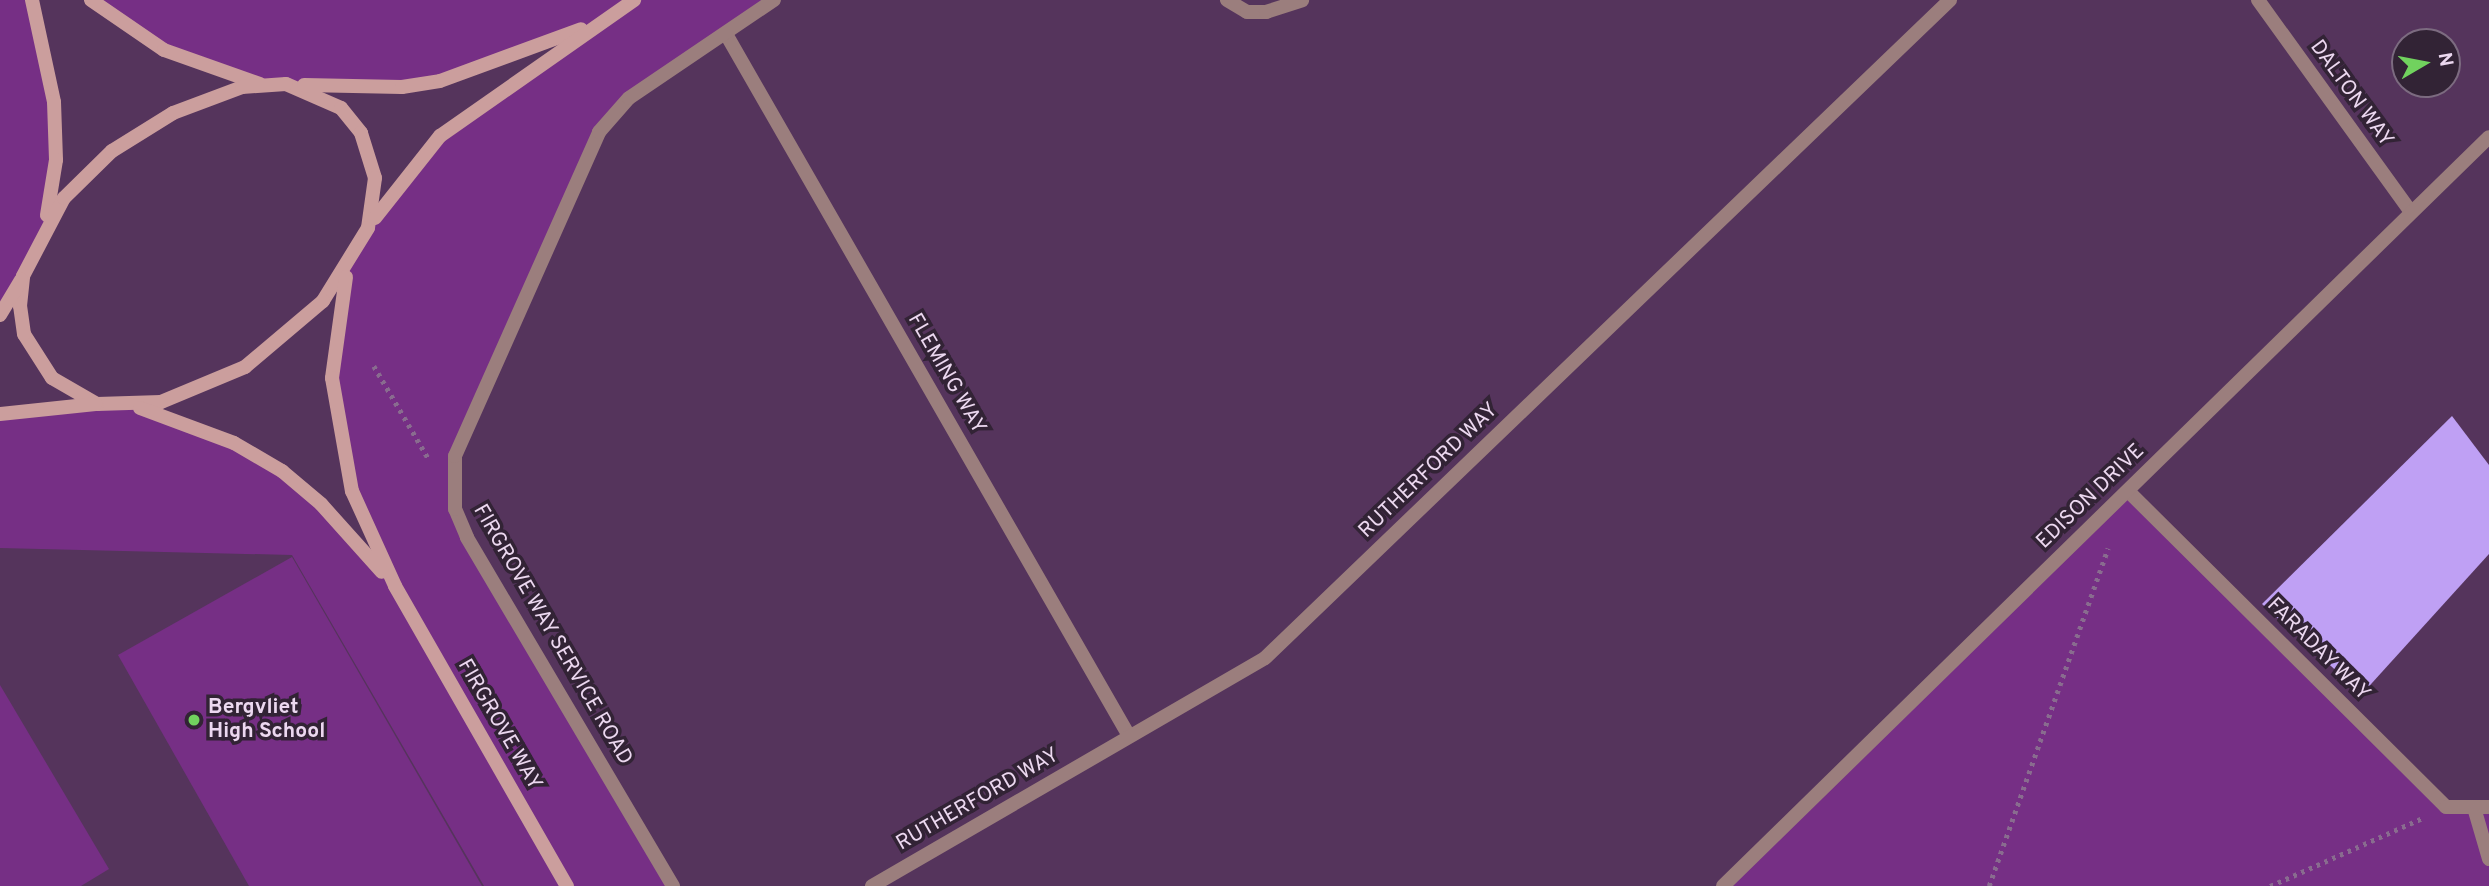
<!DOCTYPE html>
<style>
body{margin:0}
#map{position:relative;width:2489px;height:886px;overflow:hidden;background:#55345c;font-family:Overpass,sans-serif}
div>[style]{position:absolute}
.green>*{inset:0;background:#762f85}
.building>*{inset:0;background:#bfa0f4}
.path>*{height:4.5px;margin-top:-2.25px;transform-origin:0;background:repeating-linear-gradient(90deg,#896c8f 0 3.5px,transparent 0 8.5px)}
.lane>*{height:14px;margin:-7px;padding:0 7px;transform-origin:7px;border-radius:7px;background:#9b7e7d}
.street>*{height:14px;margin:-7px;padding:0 7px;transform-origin:7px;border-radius:7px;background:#9b7e7d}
.secondary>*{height:14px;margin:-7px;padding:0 7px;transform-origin:7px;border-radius:7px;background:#cb9e9d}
.dots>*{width:19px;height:19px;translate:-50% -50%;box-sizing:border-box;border:4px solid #322335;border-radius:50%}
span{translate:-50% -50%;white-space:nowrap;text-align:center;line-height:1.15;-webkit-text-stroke:7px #322335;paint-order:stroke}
.street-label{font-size:21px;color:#ecd8f0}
.poi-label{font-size:21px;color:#ecd8f0;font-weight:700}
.left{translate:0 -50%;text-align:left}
.north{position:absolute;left:2391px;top:28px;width:70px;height:70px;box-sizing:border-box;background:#322335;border:2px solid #7c6b80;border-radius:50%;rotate:80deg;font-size:19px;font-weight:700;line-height:28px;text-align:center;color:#ecd8f0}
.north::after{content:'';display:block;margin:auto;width:24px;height:32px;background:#71d25e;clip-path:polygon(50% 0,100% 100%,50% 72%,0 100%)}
</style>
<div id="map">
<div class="green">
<i style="clip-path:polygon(0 0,32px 0,56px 160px,43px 230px,0 315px)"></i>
<i style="clip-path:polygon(91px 0,774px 0,614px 112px,455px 456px,455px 509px,673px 886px,484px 886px,292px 555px,0 548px,0 414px,136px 407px,282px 471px,392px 583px,364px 519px,333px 404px,348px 269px,409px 168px,607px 19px,440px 81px,260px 84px,188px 59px)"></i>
<i style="clip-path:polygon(2128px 491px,2446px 807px,2489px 807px,2489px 886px,1723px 886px)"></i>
<i style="clip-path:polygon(292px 557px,482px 886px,249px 886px,118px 655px)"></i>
<i style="clip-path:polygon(0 685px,109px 869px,81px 886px,0 886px)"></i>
</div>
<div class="building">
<i style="clip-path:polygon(2452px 416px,2489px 465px,2489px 554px,2362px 694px,2262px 604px)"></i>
</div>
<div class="path">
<i style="left:374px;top:366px;width:110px;rotate:59.5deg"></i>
<i style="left:1989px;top:886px;width:358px;rotate:-70.6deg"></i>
<i style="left:2270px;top:886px;width:167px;rotate:-24deg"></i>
</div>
<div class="lane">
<i style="left:2475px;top:811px;width:50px;rotate:73.7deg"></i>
</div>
<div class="street">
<i style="left:1227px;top:0;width:23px;rotate:31deg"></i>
<i style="left:1247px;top:12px;width:19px"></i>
<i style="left:1266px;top:12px;width:38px;rotate:-18deg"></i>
<i style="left:2258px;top:0;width:261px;rotate:54.2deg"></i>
<i style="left:726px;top:34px;width:809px;rotate:60.14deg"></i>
<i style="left:2128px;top:491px;width:448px;rotate:44.8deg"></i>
<i style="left:2446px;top:807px;width:43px"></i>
<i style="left:673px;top:886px;width:405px;rotate:-120.6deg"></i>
<i style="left:467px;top:537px;width:30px;rotate:-113deg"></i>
<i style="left:455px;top:509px;width:53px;rotate:-90deg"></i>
<i style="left:455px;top:456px;width:355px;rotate:-66deg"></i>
<i style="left:599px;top:132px;width:45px;rotate:-48.6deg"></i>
<i style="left:629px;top:98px;width:175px;rotate:-34.1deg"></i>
<i style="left:872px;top:886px;width:454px;rotate:-30.1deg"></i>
<i style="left:1265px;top:658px;width:950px;rotate:-43.85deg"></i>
<i style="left:1723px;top:886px;width:1071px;rotate:-44.36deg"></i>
</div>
<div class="secondary">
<i style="left:32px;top:0;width:104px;rotate:77.8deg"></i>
<i style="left:54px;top:102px;width:58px;rotate:88deg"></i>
<i style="left:56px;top:160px;width:56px;rotate:99.3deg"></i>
<i style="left:91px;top:0;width:88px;rotate:34.4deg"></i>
<i style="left:164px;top:50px;width:102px;rotate:19.5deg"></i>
<i style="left:286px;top:84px;width:60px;rotate:23.6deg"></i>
<i style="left:341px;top:108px;width:32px;rotate:51deg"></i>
<i style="left:361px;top:133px;width:47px;rotate:72.7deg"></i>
<i style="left:375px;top:178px;width:50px;rotate:98deg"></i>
<i style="left:368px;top:228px;width:86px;rotate:121.7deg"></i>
<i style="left:323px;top:301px;width:102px;rotate:139.8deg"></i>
<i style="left:245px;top:367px;width:91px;rotate:157.4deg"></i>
<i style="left:161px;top:402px;width:64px;rotate:178.2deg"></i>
<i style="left:97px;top:404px;width:52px;rotate:-150deg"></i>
<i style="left:52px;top:378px;width:52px;rotate:-122.5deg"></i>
<i style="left:24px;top:334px;width:28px;rotate:-98deg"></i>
<i style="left:20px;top:306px;width:30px;rotate:-84deg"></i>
<i style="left:23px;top:276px;width:88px;rotate:-62.3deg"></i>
<i style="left:64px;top:198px;width:67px;rotate:-44.4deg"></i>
<i style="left:112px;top:151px;width:72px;rotate:-31.9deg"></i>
<i style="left:173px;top:113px;width:74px;rotate:-20.6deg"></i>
<i style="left:242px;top:87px;width:44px;rotate:-3.9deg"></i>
<i style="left:304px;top:85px;width:98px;rotate:1.2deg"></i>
<i style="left:402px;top:87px;width:38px;rotate:-9deg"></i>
<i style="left:440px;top:81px;width:150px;rotate:-20.2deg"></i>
<i style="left:375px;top:218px;width:105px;rotate:-51.6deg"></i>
<i style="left:440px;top:136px;width:237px;rotate:-35deg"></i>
<i style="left:346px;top:277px;width:102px;rotate:97.9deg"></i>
<i style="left:332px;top:378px;width:115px;rotate:80deg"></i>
<i style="left:352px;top:491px;width:104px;rotate:65.6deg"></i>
<i style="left:395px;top:586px;width:346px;rotate:60.2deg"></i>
<i style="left:0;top:315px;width:41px;rotate:-59deg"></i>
<i style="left:140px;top:408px;width:100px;rotate:20.4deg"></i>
<i style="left:234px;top:443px;width:56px;rotate:30.3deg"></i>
<i style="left:282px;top:471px;width:51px;rotate:40.2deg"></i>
<i style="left:321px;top:504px;width:91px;rotate:48.1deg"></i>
<i style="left:0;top:414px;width:96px;rotate:-6deg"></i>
</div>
<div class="dots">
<i style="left:194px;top:720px;background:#71d25e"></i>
</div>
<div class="street-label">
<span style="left:2351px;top:94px;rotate:54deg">DALTON WAY</span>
<span style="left:946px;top:374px;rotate:60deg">FLEMING WAY</span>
<span style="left:1429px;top:471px;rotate:-44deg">RUTHERFORD WAY</span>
<span style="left:2091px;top:497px;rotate:-44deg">EDISON DRIVE</span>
<span style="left:552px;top:635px;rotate:60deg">FIRGROVE WAY SERVICE ROAD</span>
<span style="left:2318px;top:650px;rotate:45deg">FARADAY WAY</span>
<span style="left:499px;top:725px;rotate:60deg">FIRGROVE WAY</span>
<span style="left:978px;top:800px;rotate:-30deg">RUTHERFORD WAY</span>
</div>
<div class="poi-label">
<span class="left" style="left:208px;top:720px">Bergvliet<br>High School</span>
</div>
<div class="north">N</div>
</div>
